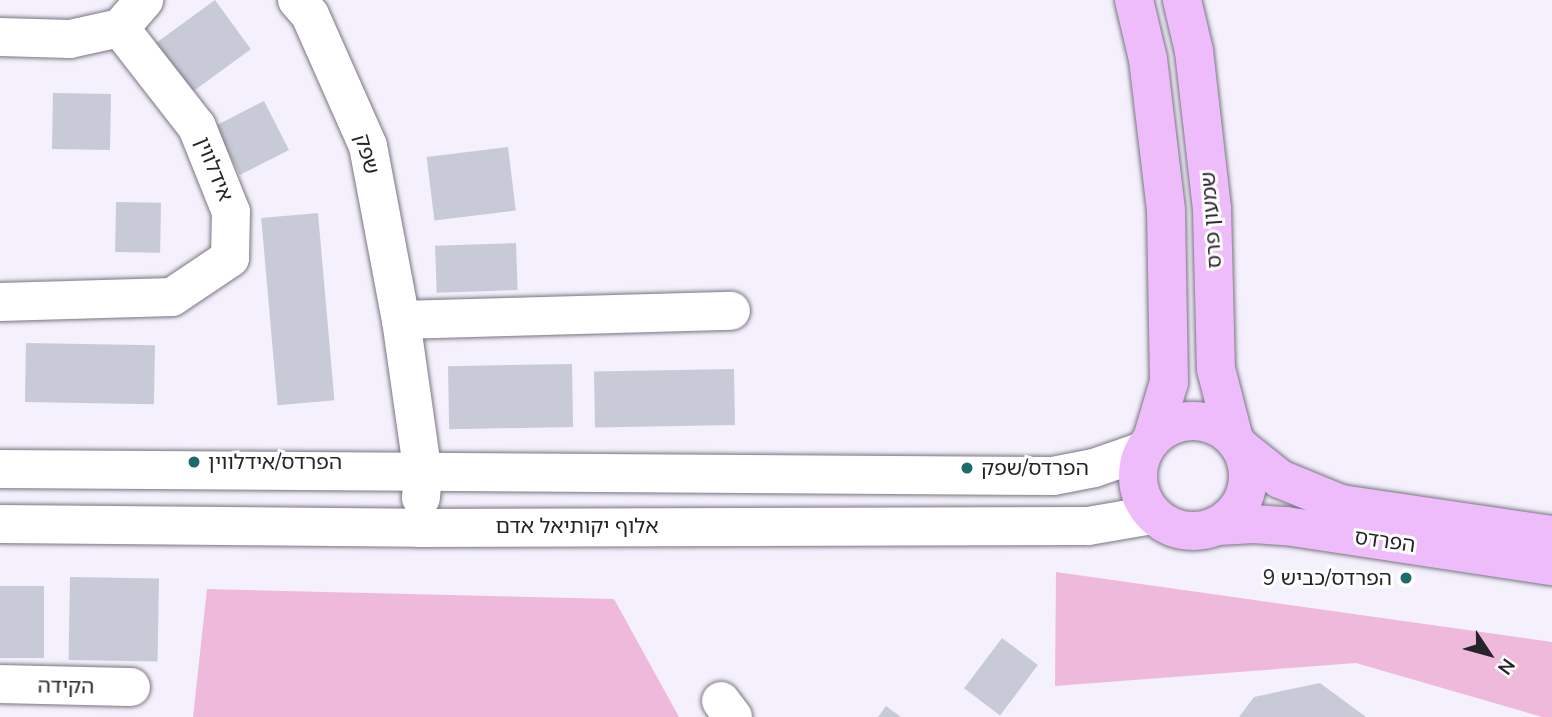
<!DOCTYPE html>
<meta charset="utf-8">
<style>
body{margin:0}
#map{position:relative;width:1552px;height:717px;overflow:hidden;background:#f4f0fc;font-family:"Nunito Sans","Noto Sans Hebrew",sans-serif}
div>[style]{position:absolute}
.green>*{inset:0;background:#eeb9db}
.building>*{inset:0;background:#c9cad7;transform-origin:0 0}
.roads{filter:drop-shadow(0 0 2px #797681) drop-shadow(0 0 2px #797681)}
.minor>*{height:38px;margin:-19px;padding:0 19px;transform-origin:19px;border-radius:19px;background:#fff}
.major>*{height:38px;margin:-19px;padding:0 19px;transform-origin:19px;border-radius:19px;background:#efbcfb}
.major>.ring{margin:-19px;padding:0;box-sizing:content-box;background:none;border:38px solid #efbcfb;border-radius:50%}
.dots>*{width:19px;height:19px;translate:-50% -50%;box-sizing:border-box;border:4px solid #fff;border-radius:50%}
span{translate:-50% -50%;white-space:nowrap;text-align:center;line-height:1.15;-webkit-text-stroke:6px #fff;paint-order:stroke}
.street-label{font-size:21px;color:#262429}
.poi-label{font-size:21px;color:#262429}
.left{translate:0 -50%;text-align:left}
.right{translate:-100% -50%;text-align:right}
.north{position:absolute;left:1454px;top:619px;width:70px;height:70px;-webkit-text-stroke:5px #fff;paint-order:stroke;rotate:126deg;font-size:19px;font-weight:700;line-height:28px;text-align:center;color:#262429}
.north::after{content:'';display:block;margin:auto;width:24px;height:32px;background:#262429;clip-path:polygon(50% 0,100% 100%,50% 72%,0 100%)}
</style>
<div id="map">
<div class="green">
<i style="clip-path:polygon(1056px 572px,1552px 642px,1552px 717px,1542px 717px,1356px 663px,1055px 686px)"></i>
<i style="clip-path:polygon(207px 589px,614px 599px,679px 717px,193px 717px)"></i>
</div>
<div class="building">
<i style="left:215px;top:0;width:61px;height:73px;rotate:54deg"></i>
<i style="left:53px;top:93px;width:58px;height:56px;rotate:1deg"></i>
<i style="left:264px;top:101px;width:55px;height:55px;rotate:63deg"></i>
<i style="left:508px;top:147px;width:64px;height:82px;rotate:83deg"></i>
<i style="left:116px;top:202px;width:45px;height:50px;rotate:1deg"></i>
<i style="left:318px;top:213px;width:188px;height:57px;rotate:85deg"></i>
<i style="left:516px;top:243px;width:47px;height:81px;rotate:88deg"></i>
<i style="left:26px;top:343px;width:129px;height:59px;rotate:1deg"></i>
<i style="left:572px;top:364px;width:63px;height:124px;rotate:89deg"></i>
<i style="left:734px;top:369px;width:56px;height:140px;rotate:89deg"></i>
<i style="left:70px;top:577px;width:89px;height:83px;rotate:1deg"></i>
<i style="left:0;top:586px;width:44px;height:72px"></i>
<i style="left:1002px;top:638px;width:45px;height:63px;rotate:37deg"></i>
<i style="clip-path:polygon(1320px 683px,1366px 717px,1239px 717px,1254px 697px)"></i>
<i style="clip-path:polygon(886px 706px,901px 717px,878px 717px)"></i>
</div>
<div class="roads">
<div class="minor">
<i style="left:297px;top:0;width:20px;rotate:49deg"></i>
<i style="left:310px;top:15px;width:143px;rotate:66.1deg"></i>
<i style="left:368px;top:146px;width:177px;rotate:79.3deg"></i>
<i style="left:401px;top:320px;width:156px;rotate:81.9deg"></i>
<i style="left:423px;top:474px;width:24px;rotate:95deg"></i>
<i style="left:0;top:37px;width:70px;rotate:1.6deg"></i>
<i style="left:70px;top:39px;width:51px;rotate:-12.4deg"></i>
<i style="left:0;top:302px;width:172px;rotate:-1.7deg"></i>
<i style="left:172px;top:297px;width:70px;rotate:-33.9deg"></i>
<i style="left:230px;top:258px;width:46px;rotate:-88.8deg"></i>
<i style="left:231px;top:212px;width:92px;rotate:-111.8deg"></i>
<i style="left:197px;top:127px;width:125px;rotate:-127.9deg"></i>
<i style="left:120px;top:28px;width:37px;rotate:-49deg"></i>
<i style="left:401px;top:320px;width:330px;rotate:-1.6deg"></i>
<i style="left:0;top:469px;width:1053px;rotate:0.38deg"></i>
<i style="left:1053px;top:476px;width:42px;rotate:-11deg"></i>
<i style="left:1094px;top:468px;width:52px;rotate:-19.1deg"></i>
<i style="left:0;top:524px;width:419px;rotate:0.5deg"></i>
<i style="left:419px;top:528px;width:669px;rotate:-0.17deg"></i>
<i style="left:1088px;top:526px;width:65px;rotate:-9.8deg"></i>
<i style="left:0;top:684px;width:131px;rotate:1.3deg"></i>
<i style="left:721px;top:701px;width:20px;rotate:53deg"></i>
</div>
<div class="major">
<i style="left:1134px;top:0;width:61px;rotate:76.7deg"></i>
<i style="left:1148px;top:59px;width:153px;rotate:83.2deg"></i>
<i style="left:1166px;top:211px;width:171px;rotate:89deg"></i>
<i style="left:1169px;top:382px;width:59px;rotate:106.6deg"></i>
<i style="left:1182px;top:0;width:52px;rotate:76.8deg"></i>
<i style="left:1194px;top:51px;width:158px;rotate:83.5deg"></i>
<i style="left:1212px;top:208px;width:161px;rotate:88.6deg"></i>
<i style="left:1216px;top:369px;width:72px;rotate:75.6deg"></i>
<i class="ring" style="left:1138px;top:421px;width:72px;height:72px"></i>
<i style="left:1240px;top:447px;width:51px;rotate:38.7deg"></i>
<i style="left:1280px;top:479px;width:66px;rotate:22.3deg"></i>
<i style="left:1341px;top:504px;width:213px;rotate:8.4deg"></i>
<i style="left:1218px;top:526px;width:36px;rotate:-3deg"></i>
<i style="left:1254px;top:524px;width:32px;rotate:4deg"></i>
<i style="left:1286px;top:526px;width:269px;rotate:8.6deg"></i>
</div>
</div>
<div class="dots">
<i style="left:194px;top:462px;background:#1e6b6e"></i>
<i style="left:967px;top:468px;background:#1e6b6e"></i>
<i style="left:1406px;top:578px;background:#1e6b6e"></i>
</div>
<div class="street-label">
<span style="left:367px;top:154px;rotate:74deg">שפק</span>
<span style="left:214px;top:169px;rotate:68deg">אידלווין</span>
<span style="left:1211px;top:220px;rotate:-94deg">שמעון פרס</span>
<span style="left:577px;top:526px">אלוף יקותיאל אדם</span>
<span style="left:1385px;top:541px;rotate:8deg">הפרדס</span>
<span style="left:66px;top:686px;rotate:1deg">הקידה</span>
</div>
<div class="poi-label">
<span class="left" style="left:208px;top:462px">הפרדס/אידלווין</span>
<span class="left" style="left:981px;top:468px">הפרדס/שפק</span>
<span class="right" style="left:1392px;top:578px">הפרדס/כביש 9</span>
</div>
<div class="north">N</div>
</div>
